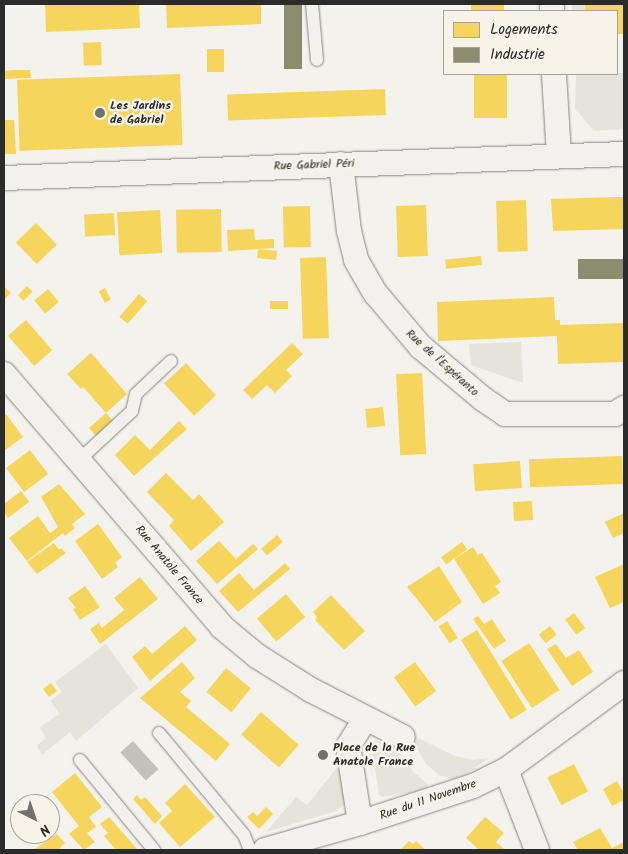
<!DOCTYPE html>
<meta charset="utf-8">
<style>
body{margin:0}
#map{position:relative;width:628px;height:854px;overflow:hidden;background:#f4f2ec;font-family:Kalam,sans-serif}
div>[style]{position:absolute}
.green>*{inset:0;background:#e6e3da;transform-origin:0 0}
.water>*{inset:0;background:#c4c1ba;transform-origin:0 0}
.homes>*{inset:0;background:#f6d55c;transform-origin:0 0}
.industry>*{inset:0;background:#8c8c6e;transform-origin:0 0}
.roads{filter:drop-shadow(0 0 1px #858582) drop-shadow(0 0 1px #858582)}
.lane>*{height:12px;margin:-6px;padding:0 6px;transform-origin:6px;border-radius:6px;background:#f2f1ed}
.street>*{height:24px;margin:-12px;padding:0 12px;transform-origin:12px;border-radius:12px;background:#f2f1ed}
.dots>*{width:14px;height:14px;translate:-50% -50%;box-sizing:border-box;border:2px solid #f7f3e8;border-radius:50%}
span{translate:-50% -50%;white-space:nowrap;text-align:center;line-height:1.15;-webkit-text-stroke:5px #f7f3e8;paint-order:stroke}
.poi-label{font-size:12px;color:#2b2b2b;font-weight:700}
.left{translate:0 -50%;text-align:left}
.street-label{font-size:12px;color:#2b2b2b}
.frame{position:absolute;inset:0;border:5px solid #2b2b2b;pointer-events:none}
.legend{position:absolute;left:443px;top:10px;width:175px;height:65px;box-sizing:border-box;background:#f7f3e8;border:1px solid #a5a39c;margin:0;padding:6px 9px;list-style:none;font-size:15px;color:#2b2b2b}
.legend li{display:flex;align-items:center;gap:10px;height:25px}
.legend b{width:25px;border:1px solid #a5a39c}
.north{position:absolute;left:10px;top:794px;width:50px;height:50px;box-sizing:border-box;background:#f7f3e8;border:1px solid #a5a39c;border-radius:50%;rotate:139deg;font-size:14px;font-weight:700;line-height:20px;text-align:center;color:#2b2b2b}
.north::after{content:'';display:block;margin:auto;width:18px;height:22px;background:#71716f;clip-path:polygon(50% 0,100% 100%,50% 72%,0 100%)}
</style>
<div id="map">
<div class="green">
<i style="left:572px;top:4px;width:13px;height:7px"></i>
<i style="clip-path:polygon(617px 73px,624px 73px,624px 129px,594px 131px,575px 109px,576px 74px)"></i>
<i style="clip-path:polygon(521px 342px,523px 383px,471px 365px,469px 344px)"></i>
<i style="clip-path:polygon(106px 644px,138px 688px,76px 741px,70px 732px,42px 755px,37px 746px,46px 738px,40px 727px,59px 714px,51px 701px,62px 692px,55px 682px)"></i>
<i style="clip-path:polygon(409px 734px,455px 756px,474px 760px,489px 758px,467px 774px,452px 779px,439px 775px,426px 764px)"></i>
<i style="clip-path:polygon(374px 740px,396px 748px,413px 771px,428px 785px,428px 789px,383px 797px,379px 795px,371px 743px)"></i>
<i style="clip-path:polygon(342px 768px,346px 803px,336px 811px,266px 832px,296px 797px,307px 805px,336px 769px)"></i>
</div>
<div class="water">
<i style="left:133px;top:741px;width:38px;height:17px;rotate:48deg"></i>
</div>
<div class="homes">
<i style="clip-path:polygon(45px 4px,139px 4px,140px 28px,46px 32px)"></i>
<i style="clip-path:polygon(166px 4px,261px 4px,261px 24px,167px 28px)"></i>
<i style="left:471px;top:4px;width:33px;height:7px"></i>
<i style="clip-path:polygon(585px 4px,624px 4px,624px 34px,617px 34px,617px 11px,585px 11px)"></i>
<i style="left:101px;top:42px;width:23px;height:18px;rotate:88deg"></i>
<i style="left:207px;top:49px;width:17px;height:23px"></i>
<i style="clip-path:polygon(13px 70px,30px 70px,31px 78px,4px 79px,4px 71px)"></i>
<i style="left:180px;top:74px;width:71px;height:163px;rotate:88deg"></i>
<i style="left:474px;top:74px;width:33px;height:44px"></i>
<i style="left:385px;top:89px;width:26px;height:158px;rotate:88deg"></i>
<i style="clip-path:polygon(4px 120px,14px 120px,16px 154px,4px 154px)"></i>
<i style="clip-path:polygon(615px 197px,624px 197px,624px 229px,553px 231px,551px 199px)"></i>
<i style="left:526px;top:200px;width:51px;height:30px;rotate:88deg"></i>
<i style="left:426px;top:205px;width:51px;height:30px;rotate:88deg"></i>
<i style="left:310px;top:206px;width:41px;height:27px;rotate:89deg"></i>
<i style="left:221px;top:209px;width:43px;height:45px;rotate:89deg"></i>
<i style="left:160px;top:210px;width:43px;height:43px;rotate:87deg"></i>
<i style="left:114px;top:213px;width:22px;height:30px;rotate:87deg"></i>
<i style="left:36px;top:223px;width:30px;height:28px;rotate:46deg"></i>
<i style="clip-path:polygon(254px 229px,255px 240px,274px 239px,274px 248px,228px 251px,227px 230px)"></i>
<i style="left:277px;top:251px;width:9px;height:19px;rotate:96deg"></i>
<i style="left:481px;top:256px;width:9px;height:36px;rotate:84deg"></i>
<i style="left:326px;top:257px;width:81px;height:26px;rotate:88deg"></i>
<i style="clip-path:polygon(4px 286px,11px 293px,4px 300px)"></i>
<i style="left:27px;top:286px;width:8px;height:13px;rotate:45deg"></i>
<i style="left:105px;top:288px;width:13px;height:7px;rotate:63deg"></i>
<i style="left:48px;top:289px;width:17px;height:18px;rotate:50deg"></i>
<i style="left:139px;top:294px;width:11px;height:30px;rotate:41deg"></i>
<i style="clip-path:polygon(554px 297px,555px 320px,560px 320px,560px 325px,624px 323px,624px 362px,558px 364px,557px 336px,438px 341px,437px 302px)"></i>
<i style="left:288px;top:301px;width:8px;height:18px;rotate:90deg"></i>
<i style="left:26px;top:320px;width:40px;height:24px;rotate:49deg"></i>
<i style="clip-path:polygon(292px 343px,303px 354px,286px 370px,292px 376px,275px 393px,267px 385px,252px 399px,243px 390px)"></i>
<i style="clip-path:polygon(91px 353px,127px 394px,106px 413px,114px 422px,97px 437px,89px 428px,106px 413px,83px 387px,81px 389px,67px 374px)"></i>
<i style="left:186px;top:363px;width:44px;height:30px;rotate:47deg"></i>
<i style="left:422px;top:373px;width:81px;height:26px;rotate:87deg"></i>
<i style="left:383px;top:407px;width:19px;height:18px;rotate:84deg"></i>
<i style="clip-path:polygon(6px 414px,23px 437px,4px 451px,4px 416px)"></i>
<i style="clip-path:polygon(179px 421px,187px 429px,134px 476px,115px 455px,135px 435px,150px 450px)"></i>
<i style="left:30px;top:450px;width:30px;height:30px;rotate:53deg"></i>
<i style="left:622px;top:456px;width:28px;height:93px;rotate:88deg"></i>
<i style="left:520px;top:461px;width:27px;height:47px;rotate:86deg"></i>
<i style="clip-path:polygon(166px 473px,193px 500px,199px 494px,224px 522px,191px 551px,169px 526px,174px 520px,147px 492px)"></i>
<i style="clip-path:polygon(59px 484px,85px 514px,72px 524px,75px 528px,65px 536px,63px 533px,27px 561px,9px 538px,38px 516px,50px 533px,58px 527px,41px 497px)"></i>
<i style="clip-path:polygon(21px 491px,29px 502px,8px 518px,4px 512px,4px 504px)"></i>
<i style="left:532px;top:501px;width:19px;height:19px;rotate:87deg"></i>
<i style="clip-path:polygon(624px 513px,624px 533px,613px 538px,605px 522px)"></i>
<i style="clip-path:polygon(98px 524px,122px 557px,115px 563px,118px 567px,102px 579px,75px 541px)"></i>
<i style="left:277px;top:535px;width:9px;height:21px;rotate:49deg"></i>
<i style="clip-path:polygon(219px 541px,236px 559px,253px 544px,258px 549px,217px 584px,196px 561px)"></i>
<i style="left:462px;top:542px;width:9px;height:26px;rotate:54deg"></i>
<i style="clip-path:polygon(54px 543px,59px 550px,61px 548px,66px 553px,37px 574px,27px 562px)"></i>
<i style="clip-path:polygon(473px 547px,478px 555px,482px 553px,501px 582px,495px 586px,500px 593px,483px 604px,454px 559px)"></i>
<i style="clip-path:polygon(285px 563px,290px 569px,238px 612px,219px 591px,239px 573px,254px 590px)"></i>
<i style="clip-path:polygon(624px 564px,624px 602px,610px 608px,595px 577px)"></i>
<i style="clip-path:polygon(439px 566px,462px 602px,435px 622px,407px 587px)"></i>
<i style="clip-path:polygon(140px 577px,158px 599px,100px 644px,90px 629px,99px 623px,102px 628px,124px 610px,114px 598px)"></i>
<i style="clip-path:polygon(85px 586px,100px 607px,80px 620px,73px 609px,76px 608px,68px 598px)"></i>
<i style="left:286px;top:594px;width:30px;height:38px;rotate:50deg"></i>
<i style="clip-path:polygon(331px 595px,365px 631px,344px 650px,315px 620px,317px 617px,313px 612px)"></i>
<i style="left:574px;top:613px;width:19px;height:11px;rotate:54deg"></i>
<i style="clip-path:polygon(478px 616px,484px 624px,492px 619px,506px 641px,494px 649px,473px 619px)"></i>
<i style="left:447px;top:621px;width:20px;height:10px;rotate:57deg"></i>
<i style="clip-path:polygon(185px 626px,197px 640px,150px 681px,132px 657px,145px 646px,152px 654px)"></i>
<i style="left:550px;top:626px;width:11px;height:14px;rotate:52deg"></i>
<i style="left:477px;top:630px;width:94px;height:19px;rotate:58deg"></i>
<i style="left:529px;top:643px;width:56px;height:33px;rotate:57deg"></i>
<i style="clip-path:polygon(556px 644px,566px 658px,579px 650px,593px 672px,572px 686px,547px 649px)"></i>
<i style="clip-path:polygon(182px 662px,195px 678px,180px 692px,191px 701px,186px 707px,230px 744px,216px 761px,140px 698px)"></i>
<i style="left:415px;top:662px;width:36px;height:26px;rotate:54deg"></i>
<i style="left:226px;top:668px;width:32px;height:31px;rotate:39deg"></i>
<i style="left:51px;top:683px;width:10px;height:10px;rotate:53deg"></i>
<i style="left:261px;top:712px;width:50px;height:30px;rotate:41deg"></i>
<i style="left:574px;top:764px;width:31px;height:30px;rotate:63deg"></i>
<i style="clip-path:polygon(75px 773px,102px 807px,89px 817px,96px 827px,87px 833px,95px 842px,84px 850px,69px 834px,79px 826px,52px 792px)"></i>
<i style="clip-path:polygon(617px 781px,624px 793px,624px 800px,612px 806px,603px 789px)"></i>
<i style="clip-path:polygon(185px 784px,215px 817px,180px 847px,159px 823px,172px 811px,165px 803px)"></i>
<i style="clip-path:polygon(137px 795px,141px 800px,145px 797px,162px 816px,155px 824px,133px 799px)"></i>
<i style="clip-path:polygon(266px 807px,273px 814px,259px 829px,247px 817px,253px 812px,257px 816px)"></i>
<i style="clip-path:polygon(109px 817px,138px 850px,116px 850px,104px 836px,108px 833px,100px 824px)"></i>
<i style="clip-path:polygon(485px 817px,504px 833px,496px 842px,505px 850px,476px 850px,478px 849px,466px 838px)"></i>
<i style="clip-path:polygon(600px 828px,612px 848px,624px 842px,624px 850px,578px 850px,573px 842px)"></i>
<i style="clip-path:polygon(57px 834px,65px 843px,60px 848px,61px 850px,33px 850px)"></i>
<i style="clip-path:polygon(409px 841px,413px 844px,416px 841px,426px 850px,400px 850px)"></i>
</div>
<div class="industry">
<i style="left:284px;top:4px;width:18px;height:65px"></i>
<i style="left:624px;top:259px;width:20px;height:46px;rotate:90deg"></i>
</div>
<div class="roads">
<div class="lane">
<i style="left:312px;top:4px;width:56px;rotate:84.9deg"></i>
<i style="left:79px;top:460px;width:72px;rotate:-42.8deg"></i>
<i style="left:132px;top:411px;width:17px;rotate:-77deg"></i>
<i style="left:136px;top:394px;width:48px;rotate:-43.3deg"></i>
<i style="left:159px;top:733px;width:133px;rotate:50.2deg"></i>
<i style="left:244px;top:835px;width:16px;rotate:68deg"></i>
<i style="left:80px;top:760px;width:117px;rotate:50.6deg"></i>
</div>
<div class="street">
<i style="left:552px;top:4px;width:7px;rotate:90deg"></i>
<i style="left:554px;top:74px;width:81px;rotate:86.5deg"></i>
<i style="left:341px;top:164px;width:67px;rotate:83.2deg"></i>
<i style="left:349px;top:231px;width:30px;rotate:76deg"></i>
<i style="left:356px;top:260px;width:39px;rotate:60deg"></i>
<i style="left:376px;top:294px;width:70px;rotate:49.7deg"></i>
<i style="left:421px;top:347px;width:81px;rotate:40deg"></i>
<i style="left:483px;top:399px;width:27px;rotate:34deg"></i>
<i style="left:505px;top:414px;width:110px"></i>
<i style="left:615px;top:414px;width:11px;rotate:-34deg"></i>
<i style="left:4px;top:178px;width:620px;rotate:-2.22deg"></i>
<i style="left:4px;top:374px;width:334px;rotate:49.2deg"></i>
<i style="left:222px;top:627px;width:45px;rotate:39.6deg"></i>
<i style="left:257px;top:656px;width:64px;rotate:32.2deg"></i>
<i style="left:311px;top:690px;width:103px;rotate:27.1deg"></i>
<i style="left:506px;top:770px;width:86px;rotate:68.8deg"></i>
<i style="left:360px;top:823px;width:72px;rotate:-98.8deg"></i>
<i style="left:349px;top:752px;width:7px;rotate:-90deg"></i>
<i style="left:349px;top:745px;width:31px;rotate:-58deg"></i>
<i style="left:265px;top:850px;width:99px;rotate:-15.9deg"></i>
<i style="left:360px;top:823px;width:119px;rotate:-18.1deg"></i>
<i style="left:473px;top:786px;width:37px;rotate:-26deg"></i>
<i style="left:506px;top:770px;width:147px;rotate:-36.4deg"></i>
</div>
</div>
<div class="dots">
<i style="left:100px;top:113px;background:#71716f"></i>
<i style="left:323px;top:755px;background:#71716f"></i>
</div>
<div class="poi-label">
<span class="left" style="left:110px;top:113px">Les Jardins<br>de Gabriel</span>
<span class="left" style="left:333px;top:755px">Place de la Rue<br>Anatole France</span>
</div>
<div class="street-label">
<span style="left:314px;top:165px;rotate:-2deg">Rue Gabriel Péri</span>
<span style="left:442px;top:363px;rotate:42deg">Rue de l'Espéranto</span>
<span style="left:169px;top:565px;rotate:50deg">Rue Anatole France</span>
<span style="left:428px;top:800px;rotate:-19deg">Rue du 11 Novembre</span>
</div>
<div class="frame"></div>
<ul class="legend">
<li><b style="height:14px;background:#f6d55c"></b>Logements</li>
<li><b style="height:14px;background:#8c8c6e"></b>Industrie</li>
</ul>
<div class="north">N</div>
</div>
